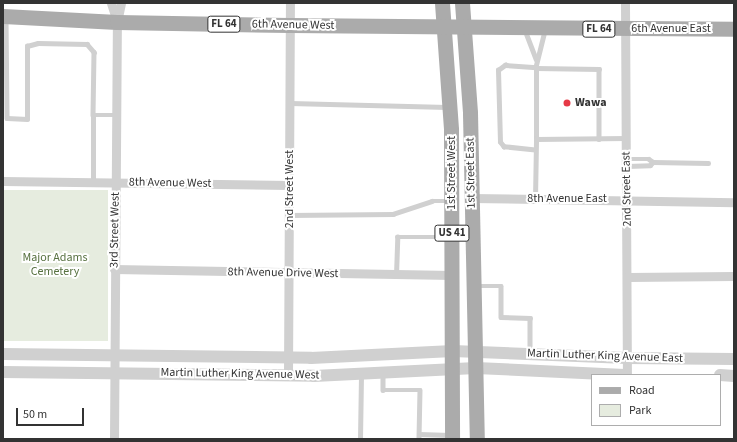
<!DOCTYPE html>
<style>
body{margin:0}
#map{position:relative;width:737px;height:442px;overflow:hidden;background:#fff;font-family:"Source Sans 3",sans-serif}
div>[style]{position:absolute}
.green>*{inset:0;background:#e6ecdf;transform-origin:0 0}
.service>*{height:4.5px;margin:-2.25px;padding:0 2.25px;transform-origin:2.25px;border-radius:2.25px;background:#d0d0d0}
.minor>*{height:9px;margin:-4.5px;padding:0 4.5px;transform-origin:4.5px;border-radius:4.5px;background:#d0d0d0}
.tertiary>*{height:12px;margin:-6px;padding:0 6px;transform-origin:6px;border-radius:6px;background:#d0d0d0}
.primary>*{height:15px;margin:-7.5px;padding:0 7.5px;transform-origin:7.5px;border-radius:7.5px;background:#ababab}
.dots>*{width:11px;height:11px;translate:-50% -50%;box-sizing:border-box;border:2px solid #fff;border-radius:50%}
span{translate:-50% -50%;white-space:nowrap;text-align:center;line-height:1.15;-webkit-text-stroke:4px #fff;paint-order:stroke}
.shield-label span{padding:1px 3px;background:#fff;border:1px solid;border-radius:3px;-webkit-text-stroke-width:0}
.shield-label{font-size:11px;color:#333;font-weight:700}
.street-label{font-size:12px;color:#333}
.poi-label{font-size:12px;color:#333;font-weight:700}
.left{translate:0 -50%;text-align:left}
.park-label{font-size:12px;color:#56703f}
.frame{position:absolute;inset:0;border:4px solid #333;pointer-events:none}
.legend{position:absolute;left:591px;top:374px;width:130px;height:52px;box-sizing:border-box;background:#fff;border:1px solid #adadad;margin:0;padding:5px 7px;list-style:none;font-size:12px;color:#333}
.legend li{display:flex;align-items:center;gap:8px;height:20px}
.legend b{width:20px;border:1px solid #adadad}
.scale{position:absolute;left:16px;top:408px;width:68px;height:18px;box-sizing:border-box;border:2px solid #333;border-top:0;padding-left:5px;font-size:12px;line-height:14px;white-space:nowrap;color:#333;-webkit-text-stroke:3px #fff;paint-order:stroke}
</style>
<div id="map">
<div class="green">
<i style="left:3px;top:190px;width:105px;height:151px"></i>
</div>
<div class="service">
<i style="left:6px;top:18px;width:100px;rotate:89.4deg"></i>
<i style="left:7px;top:118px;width:20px;rotate:3deg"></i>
<i style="left:27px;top:119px;width:73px;rotate:-90deg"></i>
<i style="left:27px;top:46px;width:11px;rotate:-15deg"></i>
<i style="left:38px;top:43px;width:49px;rotate:1.2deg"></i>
<i style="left:87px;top:44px;width:11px;rotate:49deg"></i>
<i style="left:94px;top:52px;width:63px;rotate:90.9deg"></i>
<i style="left:93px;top:115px;width:23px"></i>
<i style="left:525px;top:30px;width:31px;rotate:69deg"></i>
<i style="left:545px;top:31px;width:38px;rotate:104deg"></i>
<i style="left:536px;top:68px;width:63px;rotate:0.9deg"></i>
<i style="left:599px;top:69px;width:70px;rotate:90deg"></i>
<i style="left:290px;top:103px;width:157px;rotate:1.5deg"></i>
<i style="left:536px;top:139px;width:71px;rotate:-90deg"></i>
<i style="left:535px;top:150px;width:31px;rotate:-174deg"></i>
<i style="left:504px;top:147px;width:6px;rotate:-129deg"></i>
<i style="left:500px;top:142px;width:72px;rotate:-91.6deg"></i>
<i style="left:498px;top:70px;width:9px;rotate:-36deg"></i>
<i style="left:505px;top:65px;width:31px;rotate:4deg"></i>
<i style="left:627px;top:159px;width:22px"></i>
<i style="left:649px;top:159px;width:5px;rotate:37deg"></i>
<i style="left:627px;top:166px;width:23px;rotate:-2deg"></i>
<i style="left:650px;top:165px;width:4px;rotate:-45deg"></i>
<i style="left:653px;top:162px;width:55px;rotate:1deg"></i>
<i style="left:93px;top:182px;width:67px;rotate:-90deg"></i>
<i style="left:535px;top:199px;width:60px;rotate:-89deg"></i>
<i style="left:536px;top:139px;width:90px;rotate:-0.6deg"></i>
<i style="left:289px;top:215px;width:104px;rotate:-0.6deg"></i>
<i style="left:393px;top:214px;width:41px;rotate:-18.4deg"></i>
<i style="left:432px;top:201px;width:17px"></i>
<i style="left:396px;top:275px;width:38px;rotate:-88deg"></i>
<i style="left:397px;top:237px;width:52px"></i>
<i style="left:476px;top:286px;width:25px"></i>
<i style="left:501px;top:286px;width:31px;rotate:90deg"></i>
<i style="left:501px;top:317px;width:29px;rotate:2deg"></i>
<i style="left:530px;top:318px;width:35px;rotate:90deg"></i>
<i style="left:383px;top:374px;width:16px;rotate:90deg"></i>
<i style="left:383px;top:390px;width:37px"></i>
<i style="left:420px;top:390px;width:49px;rotate:91.2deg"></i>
<i style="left:419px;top:434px;width:31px;rotate:2deg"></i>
<i style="left:360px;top:439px;width:65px;rotate:-89.1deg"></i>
</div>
<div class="minor">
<i style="left:111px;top:3px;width:20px;rotate:72deg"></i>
<i style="left:625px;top:3px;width:372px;rotate:89.7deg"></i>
<i style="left:3px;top:181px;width:286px;rotate:0.8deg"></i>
<i style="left:471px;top:198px;width:263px;rotate:0.9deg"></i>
<i style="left:114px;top:269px;width:338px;rotate:1deg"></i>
<i style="left:628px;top:277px;width:106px;rotate:-0.5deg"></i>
<i style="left:288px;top:375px;width:372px;rotate:-89.7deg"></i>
<i style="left:114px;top:439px;width:417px;rotate:-89.6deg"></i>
<i style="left:117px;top:22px;width:19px;rotate:-78deg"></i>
</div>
<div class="tertiary">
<i style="left:3px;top:354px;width:308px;rotate:0.7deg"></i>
<i style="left:311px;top:358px;width:142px;rotate:-2.8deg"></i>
<i style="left:453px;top:351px;width:174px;rotate:2.3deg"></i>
<i style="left:627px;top:358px;width:107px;rotate:0.5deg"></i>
<i style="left:3px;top:372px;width:311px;rotate:0.7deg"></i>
<i style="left:314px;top:376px;width:162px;rotate:-2.8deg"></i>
<i style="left:476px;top:368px;width:149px;rotate:2.7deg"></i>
<i style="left:720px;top:375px;width:14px;rotate:4deg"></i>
</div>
<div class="primary">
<i style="left:442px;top:3px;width:127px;rotate:85.9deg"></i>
<i style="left:451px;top:130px;width:309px;rotate:89.8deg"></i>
<i style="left:462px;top:3px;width:110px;rotate:85.8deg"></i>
<i style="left:470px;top:113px;width:326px;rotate:88.8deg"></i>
<i style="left:3px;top:16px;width:114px;rotate:3deg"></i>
<i style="left:117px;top:22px;width:173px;rotate:1deg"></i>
<i style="left:290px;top:25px;width:444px;rotate:0.5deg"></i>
</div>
<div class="dots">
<i style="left:567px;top:103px;background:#e63946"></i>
</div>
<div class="shield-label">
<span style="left:224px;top:24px">FL 64</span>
<span style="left:599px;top:29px">FL 64</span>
<span style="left:452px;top:233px">US 41</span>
</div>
<div class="street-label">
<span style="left:293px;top:25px;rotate:1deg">6th Avenue West</span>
<span style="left:671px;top:29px">6th Avenue East</span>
<span style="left:452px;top:173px;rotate:-90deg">1st Street West</span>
<span style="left:471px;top:173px;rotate:-91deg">1st Street East</span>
<span style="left:170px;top:183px;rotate:1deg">8th Avenue West</span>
<span style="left:290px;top:189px;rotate:-90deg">2nd Street West</span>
<span style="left:627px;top:189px;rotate:-91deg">2nd Street East</span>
<span style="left:567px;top:199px">8th Avenue East</span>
<span style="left:115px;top:230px;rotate:-89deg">3rd Street West</span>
<span style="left:283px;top:273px;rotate:1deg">8th Avenue Drive West</span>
<span style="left:605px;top:356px;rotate:2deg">Martin Luther King Avenue East</span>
<span style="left:240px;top:374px;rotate:1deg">Martin Luther King Avenue West</span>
</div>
<div class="poi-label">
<span class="left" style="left:575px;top:103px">Wawa</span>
</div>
<div class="park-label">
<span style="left:55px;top:265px">Major Adams<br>Cemetery</span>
</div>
<div class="frame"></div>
<ul class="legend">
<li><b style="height:5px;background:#ababab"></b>Road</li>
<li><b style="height:11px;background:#e6ecdf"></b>Park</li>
</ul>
<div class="scale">50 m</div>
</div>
